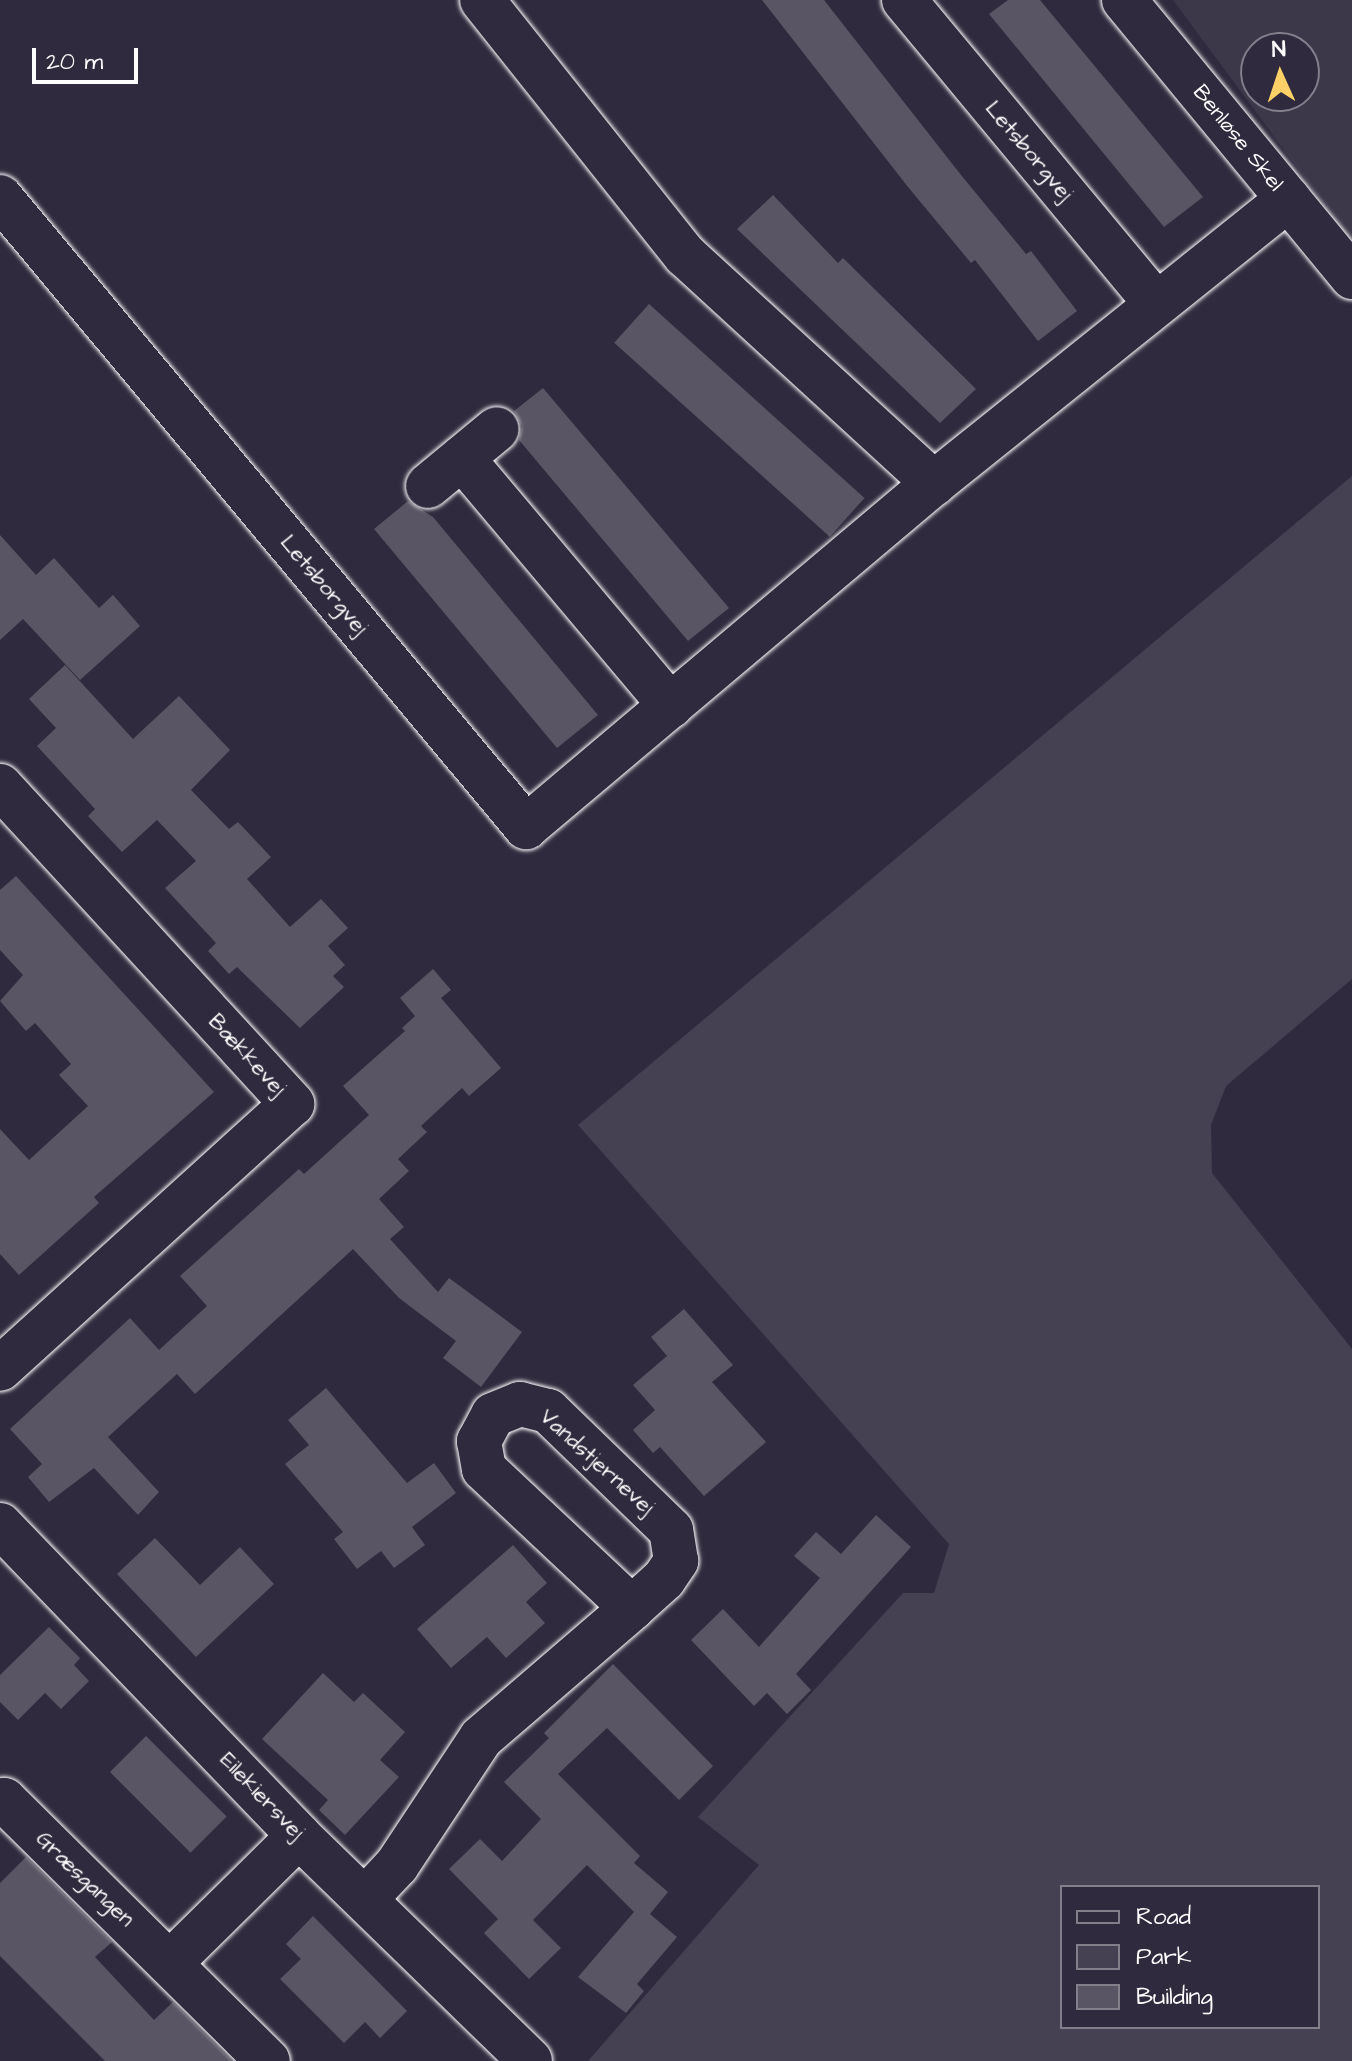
<!DOCTYPE html>
<meta charset="utf-8">
<style>
body{margin:0}
#map{position:relative;width:1352px;height:2061px;overflow:hidden;background:#2f2a3d;font-family:"Architects Daughter",sans-serif}
div>[style]{position:absolute}
.built>*{inset:0;background:#3c3749}
.green>*{inset:0;background:#464152}
.building>*{inset:0;background:#595564;transform-origin:0 0}
.roads{filter:drop-shadow(0 0 2px #fff) drop-shadow(0 0 2px #fff)}
.minor>*{height:44px;margin:-22px;padding:0 22px;transform-origin:22px;border-radius:22px;background:#2f2a3d}
span{translate:-50% -50%;white-space:nowrap;text-align:center;line-height:1.15;-webkit-text-stroke:6px #2f2a3d;paint-order:stroke}
.street-label{font-size:22px;color:#fff}
.legend{position:absolute;left:1060px;top:1885px;width:260px;height:144px;box-sizing:border-box;background:#2f2a3d;border:2px solid #827f8b;margin:0;padding:10px 14px;list-style:none;font-size:24px;color:#fff}
.legend li{display:flex;align-items:center;gap:16px;height:40px}
.legend b{width:40px;border:2px solid #827f8b}
.north{position:absolute;left:1240px;top:32px;width:80px;height:80px;box-sizing:border-box;background:#2f2a3d;border:2px solid #827f8b;border-radius:50%;rotate:357deg;font-size:22px;font-weight:700;line-height:32px;text-align:center;color:#fff}
.north::after{content:'';display:block;margin:auto;width:28px;height:36px;background:#ffd166;clip-path:polygon(50% 0,100% 100%,50% 72%,0 100%)}
.scale{position:absolute;left:32px;top:48px;width:106px;height:36px;box-sizing:border-box;border:4px solid #fff;border-top:0;padding-left:10px;font-size:24px;line-height:28px;white-space:nowrap;color:#fff;-webkit-text-stroke:6px #2f2a3d;paint-order:stroke}
</style>
<div id="map">
<div class="built">
<i style="clip-path:polygon(evenodd,1173px 0,1352px 0,1352px 242px,1173px 0,1256px 48px,1304px 48px,1304px 96px,1256px 96px,1256px 48px)"></i>
</div>
<div class="green">
<i style="clip-path:polygon(evenodd,1352px 476px,1352px 979px,1226px 1086px,1211px 1125px,1212px 1173px,1352px 1349px,1352px 2061px,588px 2061px,759px 1865px,698px 1817px,903px 1593px,934px 1593px,949px 1544px,578px 1125px,1352px 476px,1062px 1887px,1318px 1887px,1318px 2027px,1062px 2027px,1062px 1887px)"></i>
</div>
<div class="building">
<i style="clip-path:polygon(762px 0,824px 0,961px 175px,1026px 254px,1031px 251px,1077px 311px,1038px 341px,975px 260px,971px 263px,908px 187px)"></i>
<i style="clip-path:polygon(1008px 0,1040px 0,1203px 197px,1164px 227px,989px 14px)"></i>
<i style="clip-path:polygon(773px 195px,838px 263px,843px 258px,976px 389px,940px 423px,737px 229px)"></i>
<i style="left:649px;top:304px;width:290px;height:52px;rotate:42deg"></i>
<i style="clip-path:polygon(543px 388px,729px 608px,688px 641px,519px 440px,522px 426px,514px 411px)"></i>
<i style="clip-path:polygon(408px 501px,433px 517px,598px 715px,557px 748px,374px 529px)"></i>
<i style="clip-path:polygon(0 535px,36px 575px,54px 558px,99px 608px,113px 595px,140px 626px,80px 680px,23px 619px,0 640px)"></i>
<i style="clip-path:polygon(65px 665px,133px 739px,179px 696px,230px 750px,191px 790px,229px 829px,238px 822px,271px 857px,247px 879px,290px 927px,321px 899px,348px 928px,328px 946px,345px 965px,333px 976px,344px 987px,300px 1028px,237px 967px,229px 974px,208px 951px,216px 943px,165px 888px,196px 861px,157px 820px,122px 852px,88px 816px,95px 809px,37px 746px,56px 728px,29px 699px)"></i>
<i style="clip-path:polygon(16px 876px,214px 1092px,94px 1197px,99px 1203px,19px 1275px,0 1254px,0 1129px,29px 1160px,88px 1106px,59px 1075px,71px 1064px,35px 1023px,26px 1031px,0 1001px,23px 975px,0 950px,0 890px)"></i>
<i style="clip-path:polygon(433px 969px,451px 990px,441px 998px,501px 1068px,469px 1096px,462px 1088px,421px 1126px,427px 1132px,398px 1159px,409px 1171px,379px 1199px,404px 1227px,390px 1239px,438px 1292px,449px 1278px,522px 1332px,481px 1387px,443px 1358px,456px 1341px,399px 1298px,353px 1249px,195px 1394px,177px 1374px,108px 1437px,159px 1492px,138px 1515px,94px 1468px,49px 1502px,28px 1477px,42px 1464px,10px 1429px,130px 1318px,159px 1350px,207px 1306px,180px 1276px,299px 1169px,304px 1174px,369px 1115px,343px 1086px,405px 1031px,402px 1028px,415px 1016px,400px 998px)"></i>
<i style="clip-path:polygon(684px 1309px,733px 1365px,712px 1382px,766px 1442px,704px 1496px,660px 1447px,653px 1453px,633px 1430px,655px 1410px,633px 1385px,667px 1356px,651px 1337px)"></i>
<i style="clip-path:polygon(326px 1388px,407px 1483px,434px 1463px,456px 1493px,412px 1527px,425px 1545px,394px 1568px,381px 1551px,357px 1569px,334px 1539px,343px 1532px,285px 1464px,309px 1445px,288px 1420px)"></i>
<i style="clip-path:polygon(876px 1515px,911px 1547px,796px 1674px,811px 1690px,787px 1714px,767px 1693px,754px 1706px,691px 1640px,723px 1609px,759px 1647px,820px 1578px,794px 1556px,816px 1532px,841px 1554px)"></i>
<i style="clip-path:polygon(155px 1538px,200px 1585px,240px 1547px,274px 1584px,196px 1657px,117px 1574px)"></i>
<i style="clip-path:polygon(513px 1545px,547px 1583px,526px 1602px,545px 1623px,506px 1658px,487px 1637px,451px 1668px,417px 1629px)"></i>
<i style="clip-path:polygon(49px 1627px,80px 1658px,74px 1665px,89px 1681px,61px 1709px,45px 1693px,18px 1720px,0 1702px,0 1675px)"></i>
<i style="clip-path:polygon(613px 1664px,713px 1766px,679px 1800px,607px 1728px,558px 1774px,640px 1856px,634px 1863px,668px 1892px,650px 1914px,677px 1937px,637px 1984px,644px 1991px,626px 2013px,578px 1977px,634px 1912px,587px 1865px,533px 1920px,561px 1948px,529px 1979px,484px 1933px,498px 1919px,449px 1869px,480px 1839px,502px 1861px,541px 1819px,504px 1782px,549px 1738px,544px 1733px)"></i>
<i style="clip-path:polygon(323px 1673px,354px 1702px,363px 1693px,405px 1732px,380px 1760px,399px 1777px,345px 1835px,319px 1810px,328px 1800px,262px 1739px)"></i>
<i style="left:146px;top:1736px;width:114px;height:51px;rotate:45deg"></i>
<i style="clip-path:polygon(26px 1857px,112px 1942px,95px 1957px,154px 2020px,173px 2002px,232px 2061px,105px 2061px,0 1956px,0 1883px)"></i>
<i style="clip-path:polygon(313px 1916px,407px 2011px,380px 2038px,365px 2022px,344px 2043px,280px 1979px,301px 1959px,286px 1944px)"></i>
</div>
<div class="roads">
<div class="minor">
<i style="left:482px;top:0;width:326px;rotate:51.5deg"></i>
<i style="left:685px;top:255px;width:338px;rotate:42.5deg"></i>
<i style="left:904px;top:0;width:393px;rotate:50.3deg"></i>
<i style="left:1124px;top:0;width:359px;rotate:50.5deg"></i>
<i style="left:0;top:197px;width:821px;rotate:50.14deg"></i>
<i style="left:526px;top:827px;width:534px;rotate:-40.14deg"></i>
<i style="left:934px;top:483px;width:454px;rotate:-38.7deg"></i>
<i style="left:462px;top:458px;width:324px;rotate:49.9deg"></i>
<i style="left:428px;top:486px;width:89px;rotate:-39.6deg"></i>
<i style="left:0;top:786px;width:432px;rotate:47.4deg"></i>
<i style="left:292px;top:1104px;width:394px;rotate:137.8deg"></i>
<i style="left:0;top:1525px;width:431px;rotate:46.1deg"></i>
<i style="left:299px;top:1836px;width:322px;rotate:44.2deg"></i>
<i style="left:0;top:1803px;width:5px;rotate:-37deg"></i>
<i style="left:4px;top:1800px;width:371px;rotate:44.7deg"></i>
<i style="left:367px;top:1897px;width:44px;rotate:-46.8deg"></i>
<i style="left:397px;top:1865px;width:152px;rotate:-56.5deg"></i>
<i style="left:481px;top:1738px;width:199px;rotate:-40.7deg"></i>
<i style="left:632px;top:1608px;width:43px;rotate:-42.2deg"></i>
<i style="left:664px;top:1579px;width:22px;rotate:-56deg"></i>
<i style="left:676px;top:1561px;width:31px;rotate:-99deg"></i>
<i style="left:671px;top:1530px;width:171px;rotate:-135.9deg"></i>
<i style="left:548px;top:1411px;width:29px;rotate:-166deg"></i>
<i style="left:520px;top:1404px;width:29px;rotate:158deg"></i>
<i style="left:493px;top:1415px;width:30px;rotate:118deg"></i>
<i style="left:479px;top:1441px;width:28px;rotate:80deg"></i>
<i style="left:484px;top:1469px;width:203px;rotate:43.2deg"></i>
<i style="left:170px;top:1963px;width:181px;rotate:-44.6deg"></i>
</div>
</div>
<div class="street-label">
<span style="left:1238px;top:138px;rotate:51deg">Benløse Skel</span>
<span style="left:1029px;top:151px;rotate:50deg">Letsborgvej</span>
<span style="left:324px;top:585px;rotate:50deg">Letsborgvej</span>
<span style="left:247px;top:1055px;rotate:47deg">Bækkevej</span>
<span style="left:597px;top:1462px;rotate:42deg">Vandstjernevej</span>
<span style="left:262px;top:1796px;rotate:46deg">Eilekiersvej</span>
<span style="left:85px;top:1879px;rotate:44deg">Græsgangen</span>
</div>
<ul class="legend">
<li><b style="height:10px;background:#2f2a3d"></b>Road</li>
<li><b style="height:22px;background:#464152"></b>Park</li>
<li><b style="height:22px;background:#595564"></b>Building</li>
</ul>
<div class="north">N</div>
<div class="scale">20 m</div>
</div>
